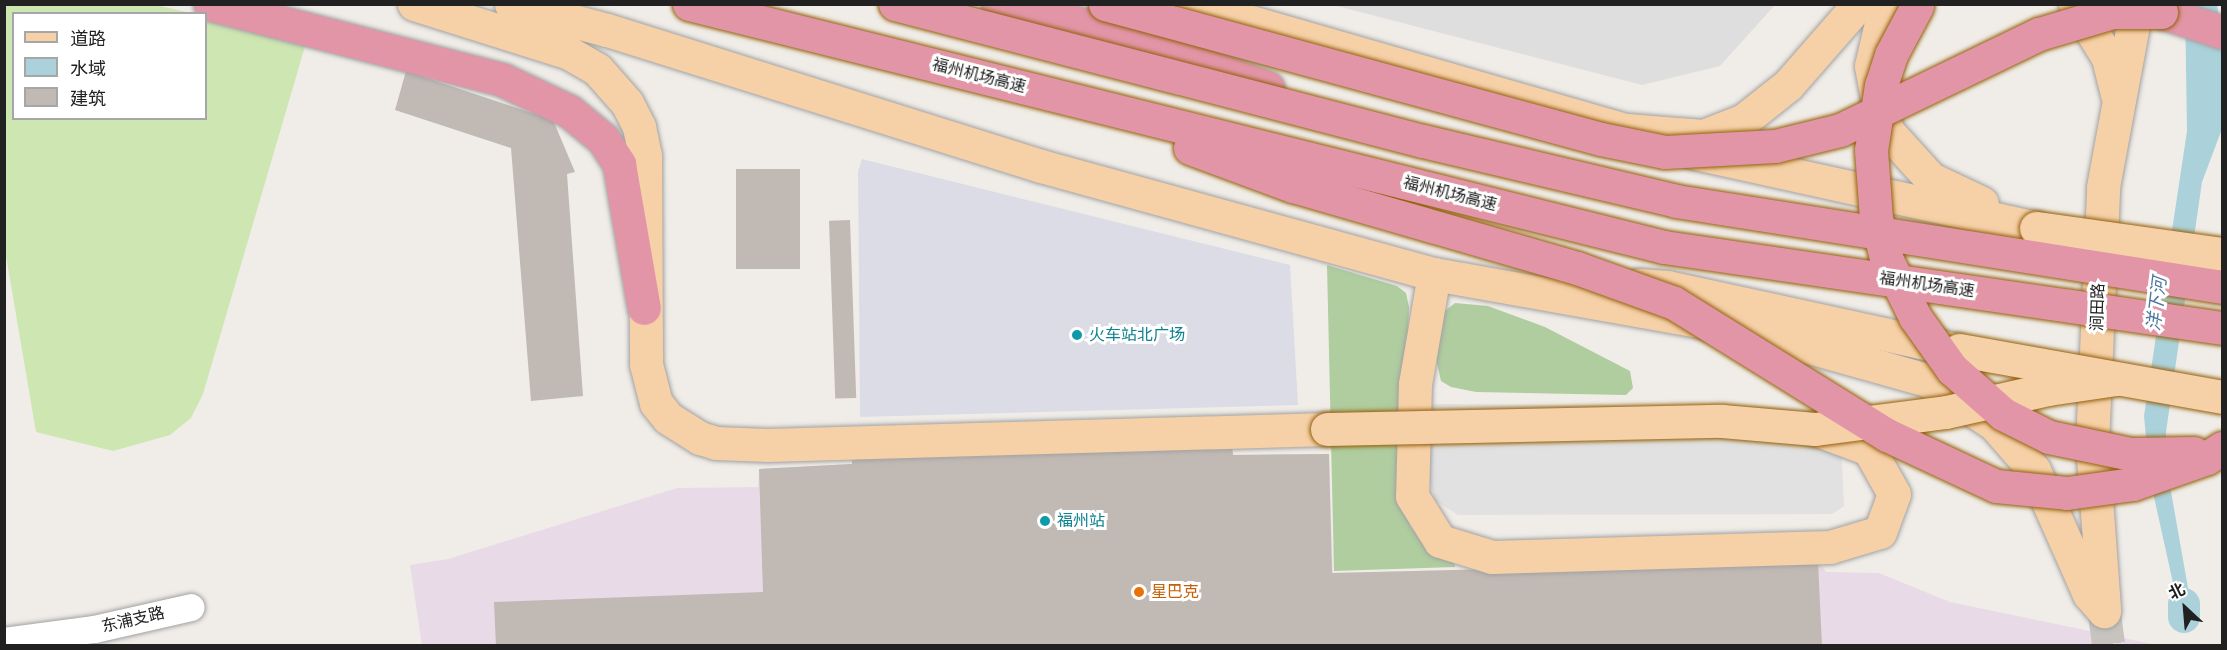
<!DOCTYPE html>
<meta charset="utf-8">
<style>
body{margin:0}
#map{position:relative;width:2227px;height:650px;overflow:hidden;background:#f0ede8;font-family:Helvetica,"Noto Sans SC",sans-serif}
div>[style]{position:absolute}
.residential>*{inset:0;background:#dfdede}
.industrial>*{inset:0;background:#e9dae7}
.grass>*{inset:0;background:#cee6b2}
.forest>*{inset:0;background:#afcd9f}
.parking>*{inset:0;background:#e1e1e1}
.plaza>*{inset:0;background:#dcdce6}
.water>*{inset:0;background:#abd2db}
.river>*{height:32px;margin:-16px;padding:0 16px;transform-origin:16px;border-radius:16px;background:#abd2db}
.building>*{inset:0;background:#c1b9b4;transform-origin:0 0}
.major-tunnel>*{height:33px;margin-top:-16.5px;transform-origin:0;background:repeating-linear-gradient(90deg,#c7c4c0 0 33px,transparent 0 49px)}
.roads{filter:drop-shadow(0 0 2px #a2a2a2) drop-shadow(0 0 2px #a2a2a2)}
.minor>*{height:27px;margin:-13.5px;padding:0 13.5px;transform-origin:13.5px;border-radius:13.5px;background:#fff}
.major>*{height:33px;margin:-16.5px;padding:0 16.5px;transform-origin:16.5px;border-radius:16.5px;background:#f6d0a7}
.highway>*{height:33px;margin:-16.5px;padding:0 16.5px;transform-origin:16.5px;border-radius:16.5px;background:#e295a7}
.bridges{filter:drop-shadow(0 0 2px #93600a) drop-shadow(0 0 2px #93600a)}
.major-bridge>*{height:33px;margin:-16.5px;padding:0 16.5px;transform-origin:16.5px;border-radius:16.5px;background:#f6d0a7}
.highway-bridge>*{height:33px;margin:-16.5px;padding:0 16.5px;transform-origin:16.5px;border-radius:16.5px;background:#e295a7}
.dots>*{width:16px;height:16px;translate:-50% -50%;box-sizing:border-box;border:3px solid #fff;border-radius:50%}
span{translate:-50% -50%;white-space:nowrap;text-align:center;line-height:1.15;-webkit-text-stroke:6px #fff;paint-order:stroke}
.street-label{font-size:16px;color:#212121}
.culture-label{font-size:16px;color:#0d838f}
.left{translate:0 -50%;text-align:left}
.food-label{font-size:16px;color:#c56008}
.water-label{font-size:18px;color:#4c779c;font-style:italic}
.frame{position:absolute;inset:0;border:6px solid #212121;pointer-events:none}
.legend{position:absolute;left:12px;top:12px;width:195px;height:108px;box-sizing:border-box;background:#fff;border:2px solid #a6a6a6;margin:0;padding:8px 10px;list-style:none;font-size:18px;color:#212121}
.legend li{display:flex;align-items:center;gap:12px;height:30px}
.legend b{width:30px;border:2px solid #a6a6a6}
.north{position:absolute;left:2155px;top:578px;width:60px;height:60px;-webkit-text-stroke:4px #fff;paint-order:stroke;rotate:334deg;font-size:16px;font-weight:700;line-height:24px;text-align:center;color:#212121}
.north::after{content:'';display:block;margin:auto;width:21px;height:27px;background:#212121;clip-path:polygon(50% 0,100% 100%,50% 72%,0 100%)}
</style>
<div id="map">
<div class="residential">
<i style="clip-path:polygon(1333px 5px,1775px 5px,1720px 66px,1642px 85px)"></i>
</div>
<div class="industrial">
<i style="clip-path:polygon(1231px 435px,1233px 455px,1329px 454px,1333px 573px,1818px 561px,1826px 572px,1879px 573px,1950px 602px,2157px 645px,422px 646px,410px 565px,448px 559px,677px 488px,758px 487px,759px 469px,852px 464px,852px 438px)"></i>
</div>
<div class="grass">
<i style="clip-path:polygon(4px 5px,156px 5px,191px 13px,14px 14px,14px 118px,206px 118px,206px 17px,306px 43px,203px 394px,191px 418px,170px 435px,113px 451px,36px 432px,5px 250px)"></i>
</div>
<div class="forest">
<i style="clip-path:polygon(1327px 265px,1397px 286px,1406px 293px,1409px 307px,1403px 500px,1410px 526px,1421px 539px,1454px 560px,1455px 567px,1334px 571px)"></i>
<i style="clip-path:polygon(1455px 303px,1488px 306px,1545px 327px,1630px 371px,1633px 388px,1626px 395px,1476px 392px,1451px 387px,1441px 381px,1433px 346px,1441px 314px)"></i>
</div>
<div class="parking">
<i style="clip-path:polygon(1430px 404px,1773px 407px,1840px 422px,1844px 506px,1832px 514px,1458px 515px,1436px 501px,1430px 483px)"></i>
</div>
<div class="plaza">
<i style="clip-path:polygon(862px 159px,1290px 265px,1298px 405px,860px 417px,858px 171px)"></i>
</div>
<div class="water">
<i style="clip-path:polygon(2185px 5px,2217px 5px,2222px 36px,2222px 129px,2202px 182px,2166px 432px,2167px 469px,2190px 599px,2184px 604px,2177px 601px,2150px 479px,2144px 416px,2187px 131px)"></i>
</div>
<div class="river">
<i style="left:2184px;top:604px;width:13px;rotate:90deg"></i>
</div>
<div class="building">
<i style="clip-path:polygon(406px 71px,553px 120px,575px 172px,567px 174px,583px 396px,531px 401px,511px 148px,395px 110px)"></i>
<i style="left:736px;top:169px;width:64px;height:100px"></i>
<i style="left:850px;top:220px;width:178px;height:21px;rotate:88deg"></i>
<i style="clip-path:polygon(1231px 435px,1233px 455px,1329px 454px,1332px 573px,1818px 561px,1822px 646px,496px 646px,494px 602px,763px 592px,759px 469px,852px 464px,852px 438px)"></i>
</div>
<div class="major-tunnel">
<i style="left:2104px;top:611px;width:35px;rotate:82deg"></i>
</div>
<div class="roads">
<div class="minor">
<i style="left:4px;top:641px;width:91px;rotate:-7.6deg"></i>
<i style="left:94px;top:629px;width:99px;rotate:-12.8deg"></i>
</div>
<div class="major">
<i style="left:414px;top:4px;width:163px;rotate:17.5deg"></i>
<i style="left:569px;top:53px;width:32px;rotate:30deg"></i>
<i style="left:597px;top:69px;width:45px;rotate:48.6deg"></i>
<i style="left:627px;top:103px;width:27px;rotate:63deg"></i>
<i style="left:639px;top:127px;width:30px;rotate:78deg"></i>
<i style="left:645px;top:156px;width:208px;rotate:89.7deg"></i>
<i style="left:646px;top:364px;width:40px;rotate:75.6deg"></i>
<i style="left:656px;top:403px;width:19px;rotate:51deg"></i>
<i style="left:668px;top:418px;width:38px;rotate:32deg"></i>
<i style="left:700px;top:438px;width:17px;rotate:17deg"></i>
<i style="left:716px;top:443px;width:52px;rotate:2.2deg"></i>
<i style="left:768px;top:445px;width:559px;rotate:-1.64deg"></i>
<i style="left:511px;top:4px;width:99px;rotate:15.2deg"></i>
<i style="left:607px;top:30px;width:455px;rotate:17.4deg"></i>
<i style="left:1041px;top:166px;width:408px;rotate:15.4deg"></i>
<i style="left:1434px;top:274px;width:320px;rotate:10.1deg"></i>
<i style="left:1749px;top:330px;width:185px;rotate:15.7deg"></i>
<i style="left:1927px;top:380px;width:80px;rotate:33.3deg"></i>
<i style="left:1994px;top:424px;width:61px;rotate:49deg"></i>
<i style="left:2034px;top:470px;width:136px;rotate:66.1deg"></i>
<i style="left:2089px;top:594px;width:23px;rotate:49deg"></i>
<i style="left:1189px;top:4px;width:476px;rotate:16.1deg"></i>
<i style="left:1893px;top:4px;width:22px;rotate:122deg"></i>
<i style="left:1881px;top:23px;width:44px;rotate:103.1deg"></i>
<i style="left:1871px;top:66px;width:49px;rotate:79.4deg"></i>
<i style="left:1880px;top:114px;width:21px;rotate:65deg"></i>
<i style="left:1889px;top:133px;width:62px;rotate:47.6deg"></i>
<i style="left:1931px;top:179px;width:56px;rotate:25.2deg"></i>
<i style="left:2075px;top:4px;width:63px;rotate:58.6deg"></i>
<i style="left:2108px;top:58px;width:37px;rotate:76deg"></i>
<i style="left:1628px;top:130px;width:75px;rotate:4.6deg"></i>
<i style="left:1703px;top:136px;width:44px;rotate:-21.3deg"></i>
<i style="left:1744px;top:120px;width:56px;rotate:-38.5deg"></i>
<i style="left:1788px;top:85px;width:108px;rotate:-48.8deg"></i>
<i style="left:1695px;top:153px;width:349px;rotate:12.4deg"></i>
<i style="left:1434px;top:274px;width:112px;rotate:99.8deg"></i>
<i style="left:1415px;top:384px;width:112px;rotate:91.5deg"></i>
<i style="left:1412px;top:496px;width:53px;rotate:58.1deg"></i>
<i style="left:1440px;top:541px;width:54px;rotate:17.1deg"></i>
<i style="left:1492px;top:557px;width:338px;rotate:-1.7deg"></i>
<i style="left:1830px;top:547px;width:52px;rotate:-16.7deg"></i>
<i style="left:1880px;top:532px;width:40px;rotate:-69.8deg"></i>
<i style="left:1894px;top:494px;width:51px;rotate:-119.1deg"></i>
<i style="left:1869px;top:449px;width:58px;rotate:-159.7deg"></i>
<i style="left:1639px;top:285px;width:29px;rotate:4deg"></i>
<i style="left:1668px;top:287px;width:292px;rotate:12.3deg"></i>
<i style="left:2104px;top:608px;width:164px;rotate:-94.2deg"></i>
<i style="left:2092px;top:444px;width:257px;rotate:-87.5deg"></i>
<i style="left:2103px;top:187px;width:186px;rotate:-79.5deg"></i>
</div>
<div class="highway">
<i style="left:210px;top:4px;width:303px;rotate:14.5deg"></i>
<i style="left:503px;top:80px;width:73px;rotate:25.2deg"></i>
<i style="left:569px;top:111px;width:44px;rotate:39.5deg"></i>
<i style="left:603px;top:139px;width:30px;rotate:57deg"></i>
<i style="left:619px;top:164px;width:146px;rotate:80.2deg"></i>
<i style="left:998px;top:4px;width:104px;rotate:13.4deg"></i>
<i style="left:1099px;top:28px;width:179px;rotate:19.5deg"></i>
<i style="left:2161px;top:12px;width:64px;rotate:18.2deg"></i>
</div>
</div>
<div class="bridges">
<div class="major-bridge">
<i style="left:2036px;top:228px;width:188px;rotate:8deg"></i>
<i style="left:1959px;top:350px;width:267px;rotate:10.1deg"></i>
<i style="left:1327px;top:429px;width:395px;rotate:-1.2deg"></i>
<i style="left:1722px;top:421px;width:93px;rotate:4.9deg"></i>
<i style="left:1815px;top:429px;width:132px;rotate:-7.4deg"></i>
<i style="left:1946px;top:412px;width:105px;rotate:-12.7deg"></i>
<i style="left:2048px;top:389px;width:69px;rotate:-8.4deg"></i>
</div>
<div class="highway-bridge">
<i style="left:689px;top:4px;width:1005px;rotate:13.99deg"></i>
<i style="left:1664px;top:247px;width:564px;rotate:8.26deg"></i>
<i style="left:895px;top:4px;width:545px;rotate:14.55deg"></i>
<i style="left:1423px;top:141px;width:260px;rotate:13.3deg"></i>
<i style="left:1676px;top:201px;width:553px;rotate:8.95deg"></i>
<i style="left:1105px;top:4px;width:514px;rotate:15.23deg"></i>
<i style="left:1601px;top:139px;width:65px;rotate:11.5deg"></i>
<i style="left:1665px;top:152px;width:110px;rotate:-3.1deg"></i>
<i style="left:1775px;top:146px;width:67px;rotate:-13.8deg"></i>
<i style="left:1840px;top:130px;width:221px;rotate:-25.8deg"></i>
<i style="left:2039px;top:34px;width:77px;rotate:-16.6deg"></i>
<i style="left:2113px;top:12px;width:48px"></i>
<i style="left:1917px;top:6px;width:55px;rotate:118deg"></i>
<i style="left:1891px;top:55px;width:32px;rotate:108deg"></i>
<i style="left:1881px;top:85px;width:66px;rotate:98.7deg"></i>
<i style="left:1871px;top:150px;width:68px;rotate:85.8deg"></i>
<i style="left:1876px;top:218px;width:41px;rotate:76deg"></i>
<i style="left:1886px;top:258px;width:66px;rotate:63.8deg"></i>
<i style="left:1915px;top:317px;width:64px;rotate:54.6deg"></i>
<i style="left:1952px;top:369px;width:68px;rotate:41.4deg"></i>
<i style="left:2003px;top:414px;width:51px;rotate:26.6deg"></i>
<i style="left:2049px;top:437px;width:84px;rotate:11.7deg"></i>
<i style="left:2131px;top:454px;width:63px;rotate:-0.9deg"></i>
<i style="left:1190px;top:148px;width:110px;rotate:20.3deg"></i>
<i style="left:1293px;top:186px;width:296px;rotate:16.1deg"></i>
<i style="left:1577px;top:268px;width:103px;rotate:19.8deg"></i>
<i style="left:1674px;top:303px;width:251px;rotate:31.8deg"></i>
<i style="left:1887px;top:435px;width:120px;rotate:25.1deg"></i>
<i style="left:1996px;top:486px;width:71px;rotate:5.6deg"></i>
<i style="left:2067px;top:493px;width:67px;rotate:-7.8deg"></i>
<i style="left:2133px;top:484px;width:78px;rotate:-19.4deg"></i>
<i style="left:2207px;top:458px;width:18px;rotate:-34deg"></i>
</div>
</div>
<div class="dots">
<i style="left:1077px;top:335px;background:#0f9aa8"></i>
<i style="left:1045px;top:521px;background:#0f9aa8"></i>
<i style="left:1139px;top:592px;background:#e8710a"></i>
</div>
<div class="street-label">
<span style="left:979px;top:76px;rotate:14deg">福州机场高速</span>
<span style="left:1450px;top:194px;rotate:14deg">福州机场高速</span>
<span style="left:1927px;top:285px;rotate:8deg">福州机场高速</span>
<span style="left:2098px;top:307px;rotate:-88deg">涧田路</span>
<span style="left:133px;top:620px;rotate:-13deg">东浦支路</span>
</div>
<div class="culture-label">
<span class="left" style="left:1089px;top:335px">火车站北广场</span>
<span class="left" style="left:1057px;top:521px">福州站</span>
</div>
<div class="food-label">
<span class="left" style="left:1151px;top:592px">星巴克</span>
</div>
<div class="water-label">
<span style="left:2157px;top:304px;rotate:-83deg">洋下河</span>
</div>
<div class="frame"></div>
<ul class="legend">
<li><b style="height:8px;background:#f6d0a7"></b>道路</li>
<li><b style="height:16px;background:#abd2db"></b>水域</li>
<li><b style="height:16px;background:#c1b9b4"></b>建筑</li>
</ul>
<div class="north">北</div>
</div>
